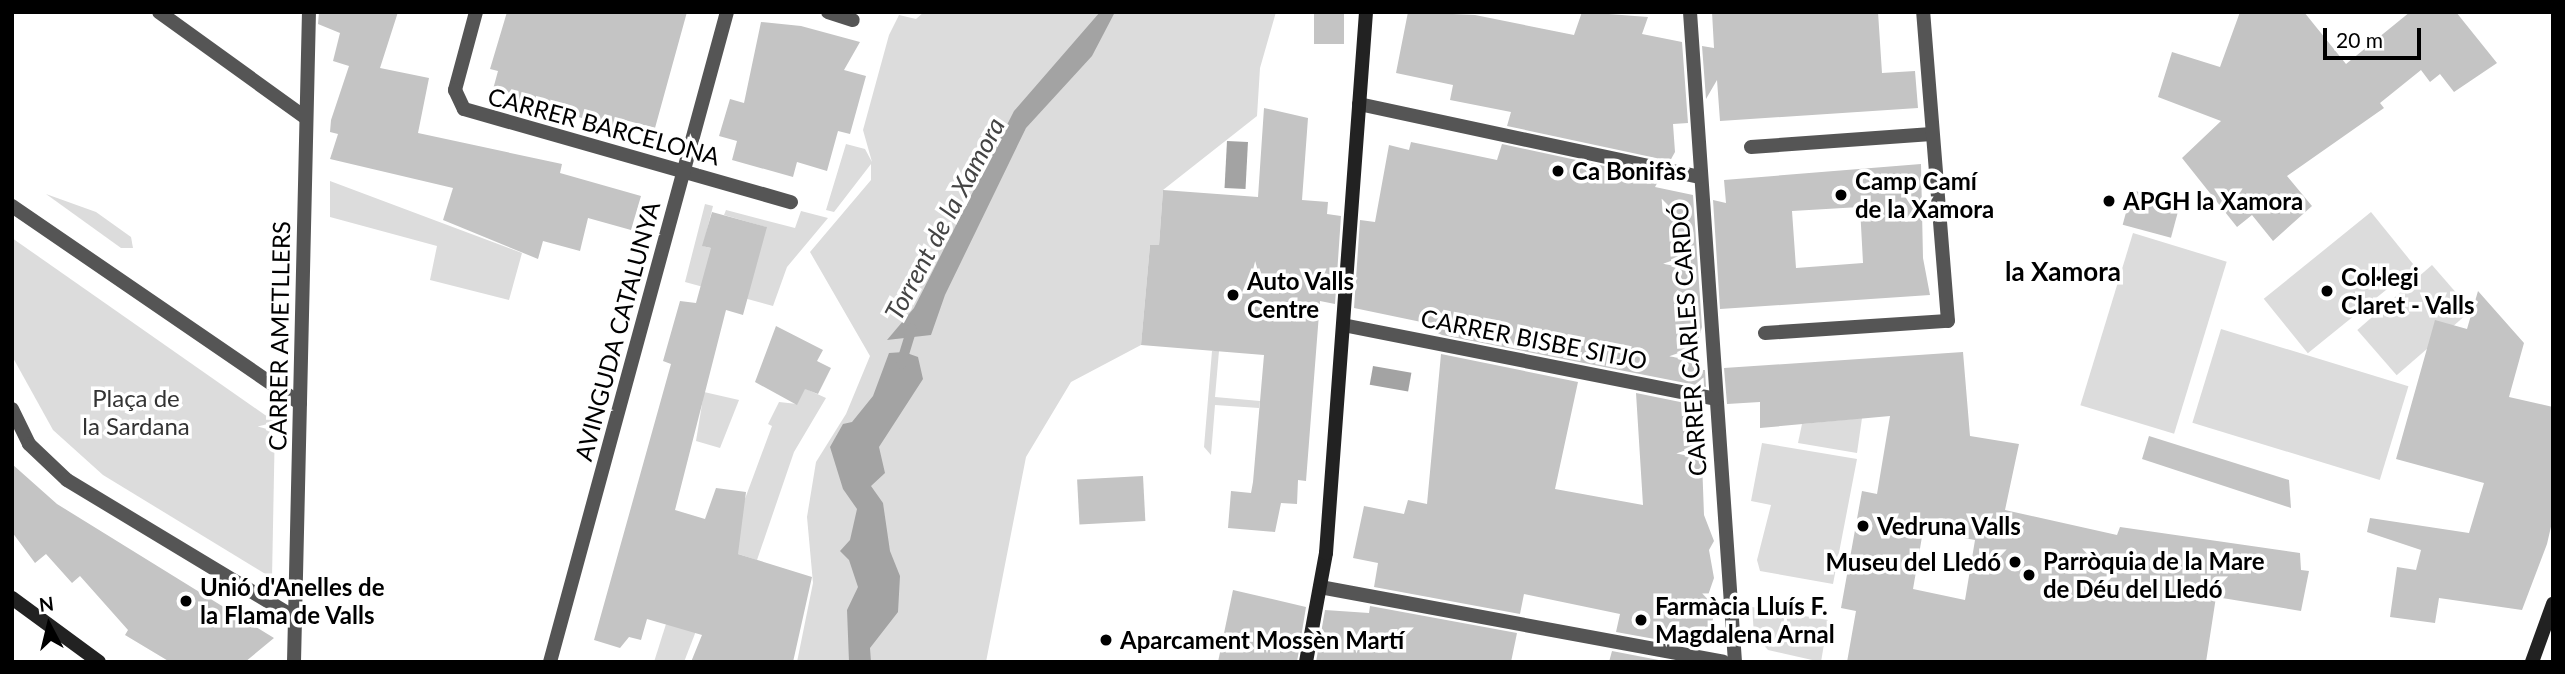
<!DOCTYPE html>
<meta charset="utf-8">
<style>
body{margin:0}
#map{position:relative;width:2565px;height:674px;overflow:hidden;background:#fff;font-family:Lato,sans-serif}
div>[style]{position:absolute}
.green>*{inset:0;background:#dcdcdc;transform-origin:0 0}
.water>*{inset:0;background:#a3a3a3;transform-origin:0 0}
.stream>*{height:10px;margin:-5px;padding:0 5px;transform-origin:5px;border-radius:5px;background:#a3a3a3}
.building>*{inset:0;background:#c4c4c4;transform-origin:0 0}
.street>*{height:14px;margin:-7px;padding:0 7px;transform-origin:7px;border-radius:7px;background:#555}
.secondary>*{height:14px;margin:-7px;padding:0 7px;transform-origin:7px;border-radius:7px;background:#222}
.dots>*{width:19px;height:19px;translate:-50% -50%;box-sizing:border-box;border:4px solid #fff;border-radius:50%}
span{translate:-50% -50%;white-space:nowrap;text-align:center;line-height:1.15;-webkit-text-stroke:7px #fff;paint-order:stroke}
.street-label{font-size:24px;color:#000}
.poi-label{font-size:24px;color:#000;font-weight:700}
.left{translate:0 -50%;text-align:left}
.right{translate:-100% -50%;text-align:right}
.park-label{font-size:24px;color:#333}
.water-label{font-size:26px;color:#444;font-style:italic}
.neighbourhood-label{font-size:26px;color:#000;font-weight:700}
.frame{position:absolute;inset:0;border:14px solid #000;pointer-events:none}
.north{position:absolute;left:14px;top:590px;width:70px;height:70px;-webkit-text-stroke:5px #fff;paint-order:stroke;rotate:353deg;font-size:19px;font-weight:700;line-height:28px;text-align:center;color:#000}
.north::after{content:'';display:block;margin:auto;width:24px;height:32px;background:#000;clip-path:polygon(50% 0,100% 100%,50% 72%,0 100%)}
.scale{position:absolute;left:2323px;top:28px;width:98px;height:32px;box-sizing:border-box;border:4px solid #000;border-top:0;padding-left:9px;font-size:21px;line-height:24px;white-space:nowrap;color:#000;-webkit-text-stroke:5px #fff;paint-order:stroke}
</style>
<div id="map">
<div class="green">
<i style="clip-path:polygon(924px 12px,1276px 12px,1260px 68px,1257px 116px,1163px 190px,1159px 245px,1150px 245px,1141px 345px,1071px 382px,1026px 457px,986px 662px,797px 662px,813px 583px,807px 517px,816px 462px,846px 414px,870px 356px,810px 252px,871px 180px,871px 164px,834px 212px,826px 210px,846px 144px,865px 149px,872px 162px,863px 130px,889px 35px,899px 15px,916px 19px)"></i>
<i style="clip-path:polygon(330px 181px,522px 253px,509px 300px,430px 280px,437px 246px,330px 217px)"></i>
<i style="clip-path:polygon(46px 194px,96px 212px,131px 237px,133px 248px,121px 248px)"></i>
<i style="clip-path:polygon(705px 204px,713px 206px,703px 246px,757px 261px,766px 227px,724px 215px,726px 210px,795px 228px,801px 211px,828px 218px,787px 267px,773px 306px,685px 282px)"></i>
<i style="left:2371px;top:212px;width:70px;height:138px;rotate:51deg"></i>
<i style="left:2133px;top:233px;width:98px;height:180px;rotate:17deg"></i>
<i style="clip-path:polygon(12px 238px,275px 422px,272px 578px,103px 475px,53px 430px,12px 356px)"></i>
<i style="left:2432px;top:265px;width:60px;height:99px;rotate:49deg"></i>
<i style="left:2221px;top:329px;width:196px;height:98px;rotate:17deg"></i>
<i style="clip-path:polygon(1212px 351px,1219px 351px,1215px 397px,1260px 401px,1259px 408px,1215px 405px,1211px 455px,1204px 447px)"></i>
<i style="clip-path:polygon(804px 388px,826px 398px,794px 452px,757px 560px,726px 550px,772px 426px,768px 424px,779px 402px,797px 404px)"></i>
<i style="clip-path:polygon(704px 392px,739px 400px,720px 448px,696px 441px)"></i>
<i style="clip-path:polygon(1862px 418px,1857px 453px,1798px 443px,1802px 424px)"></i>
<i style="clip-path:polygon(1762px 443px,1857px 459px,1833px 584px,1760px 571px,1757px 560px,1771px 505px,1751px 501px)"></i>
<i style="clip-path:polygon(1752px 607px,1828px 620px,1821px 662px,1768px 650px,1754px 634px)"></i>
<i style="clip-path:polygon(666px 624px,696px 631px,684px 662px,654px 662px)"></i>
</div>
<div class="water">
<i style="clip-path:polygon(1100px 12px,1115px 12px,1092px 56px,1026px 128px,945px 295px,931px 335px,887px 340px,914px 308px,1014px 111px)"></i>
<i style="left:1227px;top:141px;width:21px;height:47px;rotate:3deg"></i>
<i style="clip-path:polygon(904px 352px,918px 357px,923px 379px,879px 447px,885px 473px,871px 486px,883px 503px,890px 551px,900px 576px,898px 612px,870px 648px,871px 662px,849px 662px,847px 610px,858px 587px,849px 560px,840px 551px,850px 540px,857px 509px,843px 489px,830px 447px,843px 424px,852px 422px,873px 396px,889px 353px)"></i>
<i style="left:1373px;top:366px;width:39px;height:19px;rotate:10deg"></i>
</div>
<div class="stream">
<i style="left:901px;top:364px;width:37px;rotate:-73deg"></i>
</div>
<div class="building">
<i style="clip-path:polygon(319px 12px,398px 12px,380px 68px,429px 78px,418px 133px,562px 164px,560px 173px,641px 196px,631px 230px,588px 218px,580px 251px,543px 241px,538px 259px,443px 220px,453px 188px,330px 159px,338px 134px,330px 132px,331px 120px,349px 66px,333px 61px,340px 33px,318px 24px)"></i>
<i style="clip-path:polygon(507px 12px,687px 12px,655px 128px,621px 119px,618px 128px,492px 93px,498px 71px,490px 69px)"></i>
<i style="left:1314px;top:12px;width:30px;height:32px"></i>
<i style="clip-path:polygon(1408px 12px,1475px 15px,1574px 35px,1582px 12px,1648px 17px,1642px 34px,1682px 42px,1688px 123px,1673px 124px,1675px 152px,1670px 161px,1507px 126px,1511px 112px,1450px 100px,1453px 85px,1396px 73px)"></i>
<i style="clip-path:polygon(1712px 12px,1878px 12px,1882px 73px,1915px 71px,1918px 108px,1720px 121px,1717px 80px,1706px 99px,1702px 46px,1714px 48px)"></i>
<i style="clip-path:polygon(2240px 12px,2304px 12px,2346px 64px,2410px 12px,2456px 12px,2497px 63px,2454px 92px,2440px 74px,2430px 82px,2421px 70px,2380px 103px,2384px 108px,2287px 176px,2312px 206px,2273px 241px,2252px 215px,2237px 227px,2182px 158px,2221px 121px,2158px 97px,2172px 52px,2220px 67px)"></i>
<i style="clip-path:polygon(761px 22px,801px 26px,860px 42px,844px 70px,866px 76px,850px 134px,838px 131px,827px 171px,797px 162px,793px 177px,732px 160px,737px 141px,719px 136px,730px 99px,744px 103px)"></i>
<i style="clip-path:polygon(1264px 108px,1308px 118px,1302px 200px,1328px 202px,1327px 214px,1341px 216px,1335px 304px,1320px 301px,1306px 481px,1298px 480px,1297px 504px,1281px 503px,1275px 532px,1228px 528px,1231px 491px,1251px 493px,1253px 482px,1264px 355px,1141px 345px,1150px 245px,1159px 245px,1163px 190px,1258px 197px)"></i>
<i style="clip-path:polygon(1411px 142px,1497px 160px,1502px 144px,1660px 178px,1655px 187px,1693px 195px,1702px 327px,1693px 357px,1699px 359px,1697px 370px,1705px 370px,1706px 387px,1442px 335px,1425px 327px,1426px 323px,1354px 308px,1360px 220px,1375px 222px,1389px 145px,1409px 150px)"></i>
<i style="clip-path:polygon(evenodd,1921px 164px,1923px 258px,1930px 295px,1720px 309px,1713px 200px,1726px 203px,1724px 180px,1921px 164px,1860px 207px,1863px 263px,1796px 268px,1792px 211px,1860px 207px)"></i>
<i style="left:2132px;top:190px;width:50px;height:36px;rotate:15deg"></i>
<i style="clip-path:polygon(712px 212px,767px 227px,743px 315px,726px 310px,675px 510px,705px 519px,716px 488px,746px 492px,738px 554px,812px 577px,793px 662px,691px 662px,702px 635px,647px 619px,641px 640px,629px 637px,620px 648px,594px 640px,671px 364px,663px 361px,680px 301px,696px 303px,711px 248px,702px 246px)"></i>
<i style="clip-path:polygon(2478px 291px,2524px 343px,2509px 397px,2553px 407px,2553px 518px,2547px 544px,2522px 610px,2439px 598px,2435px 623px,2390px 617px,2397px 567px,2416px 570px,2421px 550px,2367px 532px,2370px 518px,2469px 533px,2484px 483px,2396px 459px,2435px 320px,2467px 329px)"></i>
<i style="clip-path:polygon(776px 326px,823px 350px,817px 361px,831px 368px,818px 394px,805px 389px,797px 405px,755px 382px)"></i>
<i style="clip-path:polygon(evenodd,1963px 352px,1970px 436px,2019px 444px,2005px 510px,2117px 535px,2120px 527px,2300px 553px,2301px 570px,2309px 571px,2301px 611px,2216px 597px,2206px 662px,1847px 662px,1856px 611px,1841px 608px,1862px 491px,1877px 494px,1890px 416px,1760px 428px,1760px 402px,1727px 404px,1724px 368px,1963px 352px,1923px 531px,1975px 540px,1965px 600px,1913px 589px,1923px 531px)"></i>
<i style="clip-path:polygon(1441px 354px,1578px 382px,1555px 489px,1643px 505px,1636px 393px,1700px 406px,1704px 515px,1714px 541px,1709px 550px,1714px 578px,1705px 604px,1716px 605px,1708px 642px,1701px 639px,1699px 647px,1616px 632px,1620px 614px,1524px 594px,1520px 614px,1374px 587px,1378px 563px,1353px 558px,1364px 506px,1404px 514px,1408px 500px,1427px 504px)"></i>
<i style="clip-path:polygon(2149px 436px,2289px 480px,2291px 508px,2142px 459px)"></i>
<i style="clip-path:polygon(12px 464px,57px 504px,274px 638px,245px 662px,170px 662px,125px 635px,128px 630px,80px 576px,72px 583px,46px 554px,35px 563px,12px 532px)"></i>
<i style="left:1143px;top:476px;width:45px;height:66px;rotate:87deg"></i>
<i style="clip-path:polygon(1233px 590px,1306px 607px,1297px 662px,1218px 662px)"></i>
<i style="clip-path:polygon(1370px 606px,1517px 633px,1511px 662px,1316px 662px,1325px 610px,1369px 613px)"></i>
<i style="clip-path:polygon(1612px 651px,1669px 662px,1609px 662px)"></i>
</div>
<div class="street">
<i style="left:159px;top:12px;width:181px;rotate:35.8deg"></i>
<i style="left:476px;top:12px;width:81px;rotate:105.1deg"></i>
<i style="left:455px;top:90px;width:21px;rotate:65deg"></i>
<i style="left:464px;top:109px;width:340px;rotate:15.9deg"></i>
<i style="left:828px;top:12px;width:26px;rotate:18deg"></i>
<i style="left:1690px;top:12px;width:652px;rotate:86.04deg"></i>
<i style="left:1359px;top:104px;width:348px;rotate:12.1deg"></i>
<i style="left:1751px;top:147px;width:181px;rotate:-4.1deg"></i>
<i style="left:12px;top:206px;width:349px;rotate:34.4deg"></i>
<i style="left:1343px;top:325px;width:380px;rotate:11.2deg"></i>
<i style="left:1765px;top:333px;width:183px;rotate:-3.8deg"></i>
<i style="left:1948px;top:321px;width:310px;rotate:-94.6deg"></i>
<i style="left:12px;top:409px;width:39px;rotate:64deg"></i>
<i style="left:29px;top:444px;width:52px;rotate:43.5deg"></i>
<i style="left:67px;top:480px;width:267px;rotate:31.1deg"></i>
<i style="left:1320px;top:587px;width:410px;rotate:10.5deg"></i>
<i style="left:294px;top:662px;width:650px;rotate:-88.68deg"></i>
<i style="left:550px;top:662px;width:674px;rotate:-74.77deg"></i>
</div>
<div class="secondary">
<i style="left:12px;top:598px;width:108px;rotate:36.3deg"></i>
<i style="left:1306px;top:662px;width:111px;rotate:-79.6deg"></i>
<i style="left:1326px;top:553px;width:542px;rotate:-85.77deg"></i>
<i style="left:2532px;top:662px;width:62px;rotate:-70.1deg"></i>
</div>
<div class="dots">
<i style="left:1558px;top:171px;background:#000"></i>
<i style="left:1841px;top:195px;background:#000"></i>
<i style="left:2109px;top:201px;background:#000"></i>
<i style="left:2327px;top:291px;background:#000"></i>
<i style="left:1233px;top:295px;background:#000"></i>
<i style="left:1863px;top:526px;background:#000"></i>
<i style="left:2015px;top:562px;background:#000"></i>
<i style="left:2029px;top:575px;background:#000"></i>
<i style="left:186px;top:601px;background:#000"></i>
<i style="left:1641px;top:620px;background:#000"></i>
<i style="left:1106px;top:640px;background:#000"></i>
</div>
<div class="street-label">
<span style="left:604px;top:126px;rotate:15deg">CARRER BARCELONA</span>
<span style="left:617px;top:331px;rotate:-75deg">AVINGUDA CATALUNYA</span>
<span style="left:279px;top:336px;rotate:-89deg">CARRER AMETLLERS</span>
<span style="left:1534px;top:339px;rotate:11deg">CARRER BISBE SITJO</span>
<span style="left:1688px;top:339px;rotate:-94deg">CARRER CARLES CARDÓ</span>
</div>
<div class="poi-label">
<span class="left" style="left:1572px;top:171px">Ca Bonifàs</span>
<span class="left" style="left:1855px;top:195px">Camp Camí<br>de la Xamora</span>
<span class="left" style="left:2123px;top:201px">APGH la Xamora</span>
<span class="left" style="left:2341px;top:291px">Col·legi<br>Claret - Valls</span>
<span class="left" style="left:1247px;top:295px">Auto Valls<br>Centre</span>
<span class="left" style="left:1877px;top:526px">Vedruna Valls</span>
<span class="left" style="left:2043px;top:575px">Parròquia de la Mare<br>de Déu del Lledó</span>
<span class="right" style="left:2001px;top:562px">Museu del Lledó</span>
<span class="left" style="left:200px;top:601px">Unió d'Anelles de<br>la Flama de Valls</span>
<span class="left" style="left:1655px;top:620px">Farmàcia Lluís F.<br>Magdalena Arnal</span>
<span class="left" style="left:1120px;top:640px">Aparcament Mossèn Martí</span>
</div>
<div class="park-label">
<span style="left:136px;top:412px">Plaça de<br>la Sardana</span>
</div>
<div class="water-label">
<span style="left:945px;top:219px;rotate:-62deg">Torrent de la Xamora</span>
</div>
<div class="neighbourhood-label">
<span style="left:2063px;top:272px">la Xamora</span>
</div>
<div class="frame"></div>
<div class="north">N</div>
<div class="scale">20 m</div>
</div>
